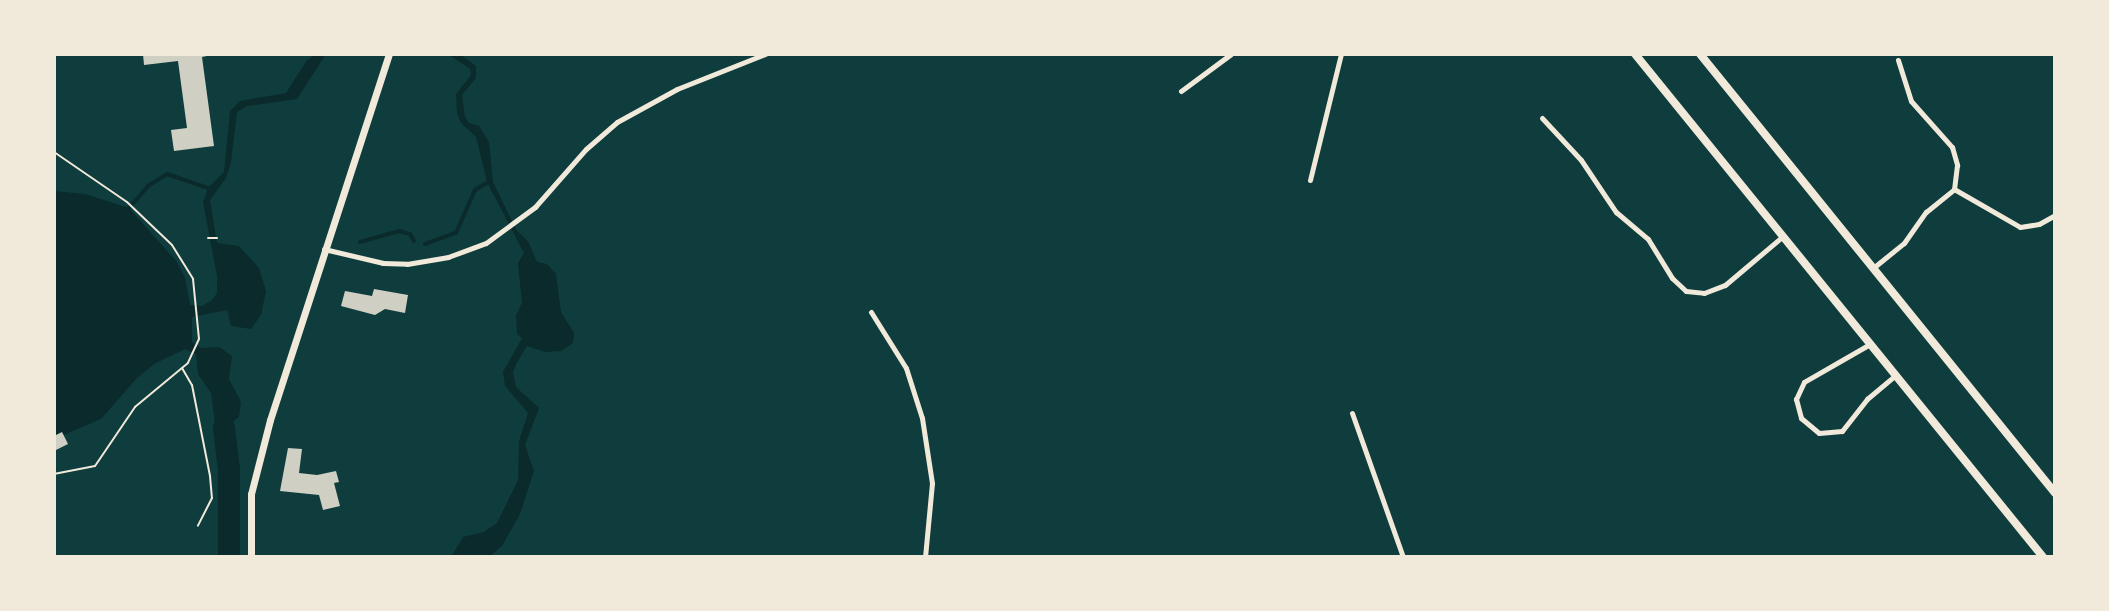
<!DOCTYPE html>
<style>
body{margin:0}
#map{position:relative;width:2109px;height:611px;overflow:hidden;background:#0f3d3e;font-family:"Titillium Web",sans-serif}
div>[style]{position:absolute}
.water>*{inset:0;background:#0a2a2b}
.stream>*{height:4px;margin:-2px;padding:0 2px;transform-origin:2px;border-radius:2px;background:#0a2a2b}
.river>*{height:22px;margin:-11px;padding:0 11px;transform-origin:11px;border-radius:11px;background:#0a2a2b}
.building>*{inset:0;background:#cfcfc3}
.path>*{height:2px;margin:-1px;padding:0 1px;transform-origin:1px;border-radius:1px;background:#f1e9da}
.minor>*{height:5px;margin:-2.5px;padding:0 2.5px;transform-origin:2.5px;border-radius:2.5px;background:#f1e9da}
.tertiary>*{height:7px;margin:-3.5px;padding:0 3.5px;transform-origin:3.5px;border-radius:3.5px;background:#f1e9da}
.primary>*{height:8px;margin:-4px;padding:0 4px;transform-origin:4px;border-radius:4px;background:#f1e9da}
span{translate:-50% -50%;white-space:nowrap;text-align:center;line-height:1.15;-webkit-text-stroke:5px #f1e9da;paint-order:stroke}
.frame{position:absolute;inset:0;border:56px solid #f1e9da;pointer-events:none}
</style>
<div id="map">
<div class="water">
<i style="clip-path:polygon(316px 54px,326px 54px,297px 99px,248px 106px,237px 112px,231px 162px,226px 178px,210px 200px,217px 243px,239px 246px,259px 268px,266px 291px,261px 315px,251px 329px,231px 326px,227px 310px,192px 317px,192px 342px,201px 348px,219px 347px,232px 356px,229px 379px,241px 402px,239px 417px,224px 428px,215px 423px,211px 393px,198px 374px,196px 354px,185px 349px,154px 364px,136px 379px,101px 419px,54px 439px,54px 191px,85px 194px,129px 208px,177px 262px,185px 278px,190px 305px,202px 306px,211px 301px,217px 293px,217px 276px,203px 202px,208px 188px,224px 172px,230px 111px,240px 101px,286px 93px,307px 60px)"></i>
<i style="clip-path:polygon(448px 54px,460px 54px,476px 66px,476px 78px,462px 95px,465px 117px,469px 123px,479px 126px,489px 142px,493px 182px,517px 231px,528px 241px,537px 262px,547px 264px,556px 274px,561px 312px,574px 333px,573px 343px,561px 351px,545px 352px,527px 346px,516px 364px,513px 373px,516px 387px,539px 408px,525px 445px,534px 471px,520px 514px,502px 546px,489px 557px,451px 557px,463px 537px,484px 532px,497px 523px,518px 480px,519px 441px,528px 413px,505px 386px,503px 372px,522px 338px,517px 334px,516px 315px,522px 303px,518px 263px,524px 253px,487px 182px,476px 137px,461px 123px,457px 113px,456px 94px,471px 75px,470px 69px)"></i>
</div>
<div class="stream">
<i style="left:129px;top:208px;width:29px;rotate:-49deg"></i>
<i style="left:148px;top:186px;width:22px;rotate:-32deg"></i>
<i style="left:167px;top:174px;width:46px;rotate:18.8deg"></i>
<i style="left:360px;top:242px;width:41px;rotate:-15.8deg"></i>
<i style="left:399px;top:231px;width:11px;rotate:15deg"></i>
<i style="left:410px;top:234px;width:8px;rotate:60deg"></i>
<i style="left:425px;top:244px;width:33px;rotate:-20deg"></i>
<i style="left:456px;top:233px;width:47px;rotate:-66.2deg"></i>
<i style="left:475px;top:190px;width:17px;rotate:-31deg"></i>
</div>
<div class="river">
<i style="left:224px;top:428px;width:42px;rotate:83.2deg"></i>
<i style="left:229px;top:470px;width:87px;rotate:90deg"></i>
</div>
<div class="building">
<i style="clip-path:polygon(143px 54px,216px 54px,202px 57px,214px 146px,174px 151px,171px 130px,187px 128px,178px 61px,144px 65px)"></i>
<i style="clip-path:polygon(374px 289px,408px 295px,405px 313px,385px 309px,375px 315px,341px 306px,345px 291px,372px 296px)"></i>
<i style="clip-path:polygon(62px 432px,68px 444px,54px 451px,54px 436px)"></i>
<i style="clip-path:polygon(288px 448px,302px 449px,299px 473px,317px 475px,336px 471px,339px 482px,334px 483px,340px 506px,323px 510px,319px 495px,280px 491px)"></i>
</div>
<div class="path">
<i style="left:54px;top:152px;width:88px;rotate:34.4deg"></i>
<i style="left:127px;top:202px;width:62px;rotate:43.7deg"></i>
<i style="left:172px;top:245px;width:40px;rotate:58deg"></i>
<i style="left:193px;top:279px;width:60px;rotate:84.3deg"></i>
<i style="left:199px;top:339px;width:26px;rotate:115deg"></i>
<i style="left:188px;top:363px;width:69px;rotate:140.3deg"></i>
<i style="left:135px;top:407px;width:71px;rotate:124.1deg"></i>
<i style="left:95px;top:466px;width:42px;rotate:169deg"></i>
<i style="left:208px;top:238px;width:9px"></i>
<i style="left:182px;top:368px;width:20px;rotate:60deg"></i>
<i style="left:192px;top:385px;width:93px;rotate:78.8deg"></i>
<i style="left:210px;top:476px;width:22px;rotate:85deg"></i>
<i style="left:212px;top:498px;width:31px;rotate:117deg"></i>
</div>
<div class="minor">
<i style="left:1898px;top:60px;width:43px;rotate:72.4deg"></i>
<i style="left:1911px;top:101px;width:62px;rotate:48.3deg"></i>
<i style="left:1952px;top:147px;width:19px;rotate:74deg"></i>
<i style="left:1957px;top:165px;width:24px;rotate:97deg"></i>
<i style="left:1181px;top:91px;width:62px;rotate:-36.5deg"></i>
<i style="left:1542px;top:118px;width:57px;rotate:47.1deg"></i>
<i style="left:1581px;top:160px;width:63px;rotate:56.1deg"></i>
<i style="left:1616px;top:212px;width:42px;rotate:40.2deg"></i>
<i style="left:1648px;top:239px;width:46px;rotate:58.4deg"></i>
<i style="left:1672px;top:278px;width:19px;rotate:43deg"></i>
<i style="left:1686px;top:291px;width:18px;rotate:6deg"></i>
<i style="left:1704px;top:293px;width:22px;rotate:-21deg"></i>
<i style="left:1725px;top:285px;width:76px;rotate:-40.2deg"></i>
<i style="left:1310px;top:180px;width:130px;rotate:-76.2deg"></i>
<i style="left:1954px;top:189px;width:76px;rotate:29.9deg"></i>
<i style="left:2020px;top:227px;width:19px;rotate:-9deg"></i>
<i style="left:2039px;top:224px;width:18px;rotate:-29deg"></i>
<i style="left:324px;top:249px;width:61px;rotate:13.3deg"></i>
<i style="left:383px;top:263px;width:24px;rotate:2deg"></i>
<i style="left:407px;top:264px;width:42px;rotate:-9.7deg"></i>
<i style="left:448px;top:257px;width:40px;rotate:-20.2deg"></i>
<i style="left:486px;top:243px;width:61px;rotate:-36.3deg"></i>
<i style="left:535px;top:207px;width:77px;rotate:-48.7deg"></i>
<i style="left:586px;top:149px;width:41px;rotate:-41.1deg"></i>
<i style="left:617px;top:122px;width:68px;rotate:-28.8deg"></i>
<i style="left:677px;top:89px;width:95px;rotate:-21.7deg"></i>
<i style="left:1873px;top:268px;width:40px;rotate:-39deg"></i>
<i style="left:1904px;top:243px;width:38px;rotate:-55deg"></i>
<i style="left:1926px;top:212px;width:36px;rotate:-39deg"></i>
<i style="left:871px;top:312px;width:66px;rotate:58deg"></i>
<i style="left:906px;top:368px;width:52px;rotate:72.3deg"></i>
<i style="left:922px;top:418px;width:66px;rotate:81.3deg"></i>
<i style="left:932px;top:483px;width:74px;rotate:95.4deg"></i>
<i style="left:1870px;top:344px;width:76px;rotate:150.1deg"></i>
<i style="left:1804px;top:382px;width:19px;rotate:115deg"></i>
<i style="left:1796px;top:399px;width:20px;rotate:75deg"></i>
<i style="left:1801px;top:418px;width:23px;rotate:40deg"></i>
<i style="left:1819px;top:433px;width:23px;rotate:-5deg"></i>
<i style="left:1842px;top:431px;width:41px;rotate:-52deg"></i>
<i style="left:1867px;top:399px;width:38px;rotate:-40deg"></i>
<i style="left:1352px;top:413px;width:153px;rotate:70.5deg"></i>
</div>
<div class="tertiary">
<i style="left:251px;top:557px;width:63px;rotate:-90deg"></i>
<i style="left:251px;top:494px;width:76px;rotate:-75.6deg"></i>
<i style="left:270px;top:420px;width:385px;rotate:-72deg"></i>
</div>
<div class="primary">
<i style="left:1635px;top:54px;width:648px;rotate:50.95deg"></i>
<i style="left:1700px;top:54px;width:565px;rotate:51.04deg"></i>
</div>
<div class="frame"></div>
</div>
